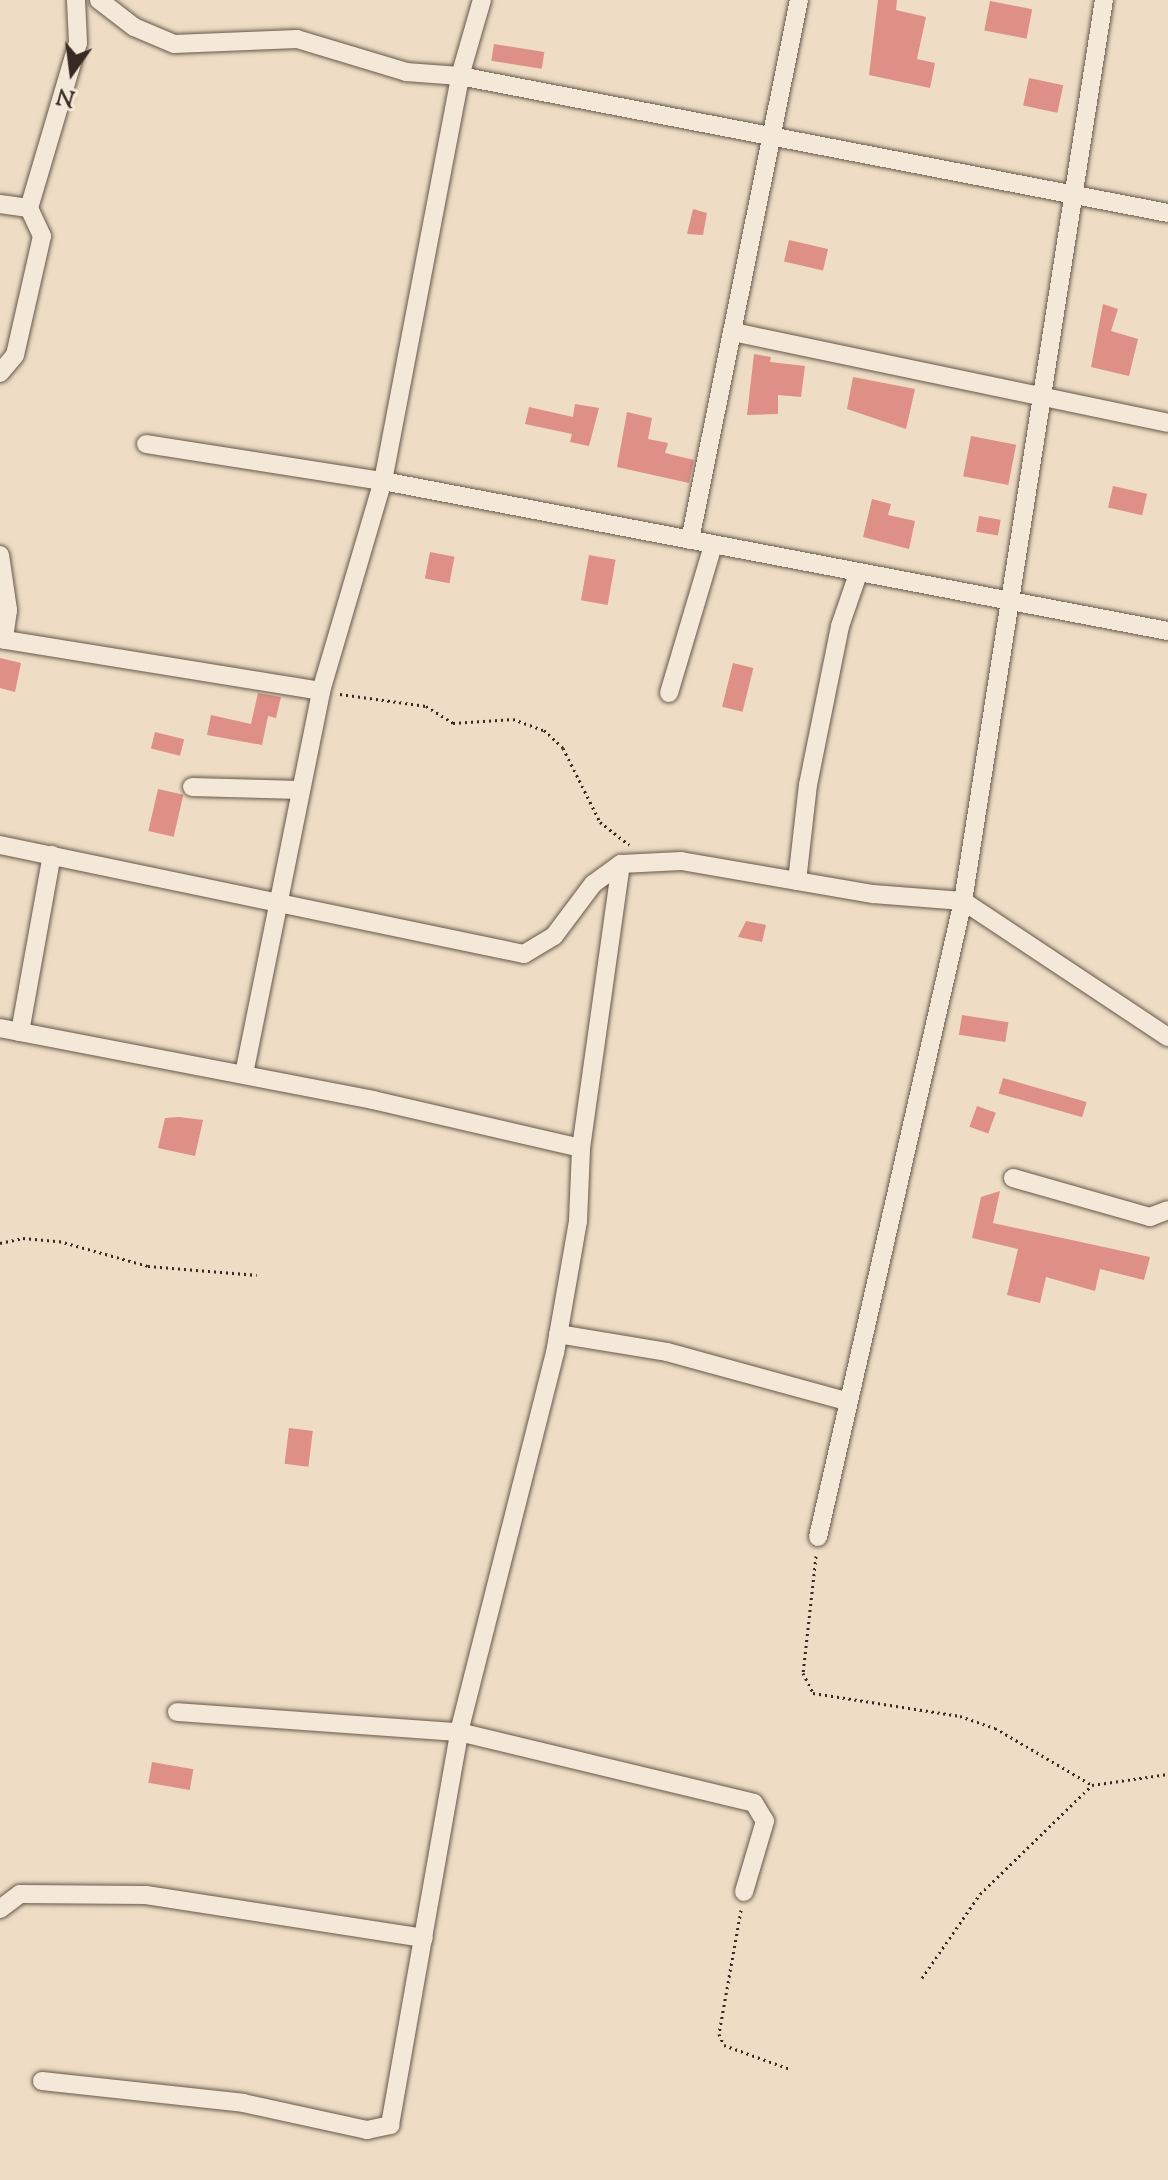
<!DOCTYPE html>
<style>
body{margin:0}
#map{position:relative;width:1168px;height:2180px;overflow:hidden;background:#eeddc4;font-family:"Sorts Mill Goudy",serif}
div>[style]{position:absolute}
.building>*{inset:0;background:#de8f86;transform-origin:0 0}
.path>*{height:3px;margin-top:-1.5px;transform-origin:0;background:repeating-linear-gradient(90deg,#382a23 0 2px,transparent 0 6px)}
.roads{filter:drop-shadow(0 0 2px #66574b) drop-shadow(0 0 2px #66574b)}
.minor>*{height:18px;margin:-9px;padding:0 9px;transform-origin:9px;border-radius:9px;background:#f4e9d9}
span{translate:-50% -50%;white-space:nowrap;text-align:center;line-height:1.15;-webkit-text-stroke:7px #f4e9d9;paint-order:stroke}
.north{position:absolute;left:32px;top:32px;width:80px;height:80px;-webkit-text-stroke:6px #f4e9d9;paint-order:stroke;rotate:194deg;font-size:22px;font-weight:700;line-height:32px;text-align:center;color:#382a23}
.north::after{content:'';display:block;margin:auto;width:28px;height:36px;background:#382a23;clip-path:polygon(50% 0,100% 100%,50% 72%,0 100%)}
</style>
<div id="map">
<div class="building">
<i style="clip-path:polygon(878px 0,897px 0,896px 10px,926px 17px,917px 59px,935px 63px,930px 88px,869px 75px)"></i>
<i style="left:990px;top:1px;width:43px;height:30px;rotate:11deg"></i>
<i style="left:494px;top:44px;width:51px;height:17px;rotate:9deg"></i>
<i style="left:1029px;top:78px;width:35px;height:28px;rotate:12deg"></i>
<i style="clip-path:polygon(693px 209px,707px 213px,703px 235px,687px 234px)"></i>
<i style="left:789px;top:240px;width:40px;height:22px;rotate:13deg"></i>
<i style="clip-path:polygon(1103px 304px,1118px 309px,1111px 331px,1138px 339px,1129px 376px,1091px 367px)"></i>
<i style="clip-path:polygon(754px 354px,771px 357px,770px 362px,805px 366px,801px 397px,778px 395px,778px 414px,747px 415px)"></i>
<i style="clip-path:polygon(853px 377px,915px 389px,906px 429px,847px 409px)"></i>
<i style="clip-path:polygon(575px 404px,599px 408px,589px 446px,570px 442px,572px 434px,525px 424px,529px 407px,573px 417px)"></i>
<i style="clip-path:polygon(627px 412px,652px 418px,648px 439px,668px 443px,665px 453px,694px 460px,689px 483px,617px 467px)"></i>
<i style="left:971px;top:436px;width:46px;height:41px;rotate:11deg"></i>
<i style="left:1113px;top:486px;width:35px;height:22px;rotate:13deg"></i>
<i style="clip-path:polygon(872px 499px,891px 504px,888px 515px,915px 521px,909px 549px,863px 537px)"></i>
<i style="left:979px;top:516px;width:22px;height:16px;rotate:10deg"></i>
<i style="left:430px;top:552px;width:25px;height:27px;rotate:11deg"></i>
<i style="left:589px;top:555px;width:27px;height:46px;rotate:10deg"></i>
<i style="clip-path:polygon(0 658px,21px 663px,15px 692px,0 688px)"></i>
<i style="left:733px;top:663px;width:21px;height:45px;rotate:14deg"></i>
<i style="clip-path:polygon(258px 693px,281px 697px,276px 718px,268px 716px,262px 745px,207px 735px,211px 715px,251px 724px)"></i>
<i style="left:155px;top:732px;width:30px;height:17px;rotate:14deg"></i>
<i style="left:158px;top:789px;width:26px;height:43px;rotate:13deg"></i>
<i style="clip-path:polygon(746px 921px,766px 925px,762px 942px,738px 937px)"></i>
<i style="left:962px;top:1015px;width:47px;height:20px;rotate:9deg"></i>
<i style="left:1003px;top:1078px;width:87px;height:16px;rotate:16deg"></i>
<i style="left:977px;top:1106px;width:20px;height:22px;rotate:20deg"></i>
<i style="clip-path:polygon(179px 1117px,203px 1120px,195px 1156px,158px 1148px,165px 1118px)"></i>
<i style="clip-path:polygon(1000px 1191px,993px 1223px,1150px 1257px,1144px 1280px,1100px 1269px,1095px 1291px,1046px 1277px,1040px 1303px,1007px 1295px,1018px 1249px,972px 1238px,981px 1197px)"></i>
<i style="left:289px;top:1428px;width:24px;height:36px;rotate:7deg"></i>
<i style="left:152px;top:1762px;width:42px;height:21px;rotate:10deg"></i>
</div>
<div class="path">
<i style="left:340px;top:694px;width:87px;rotate:7.9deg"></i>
<i style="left:426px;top:706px;width:32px;rotate:32deg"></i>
<i style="left:453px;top:723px;width:60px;rotate:-3.8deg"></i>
<i style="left:513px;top:719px;width:33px;rotate:20deg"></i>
<i style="left:544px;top:730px;width:26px;rotate:43deg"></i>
<i style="left:563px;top:748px;width:83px;rotate:63.4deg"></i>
<i style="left:600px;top:822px;width:37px;rotate:38deg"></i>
<i style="left:0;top:1243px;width:24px;rotate:-12deg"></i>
<i style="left:23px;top:1238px;width:36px;rotate:5deg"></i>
<i style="left:59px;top:1241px;width:92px;rotate:15.7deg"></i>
<i style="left:148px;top:1266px;width:109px;rotate:4.7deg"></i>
<i style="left:816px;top:1556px;width:118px;rotate:96.3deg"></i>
<i style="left:803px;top:1673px;width:22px;rotate:63deg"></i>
<i style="left:813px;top:1693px;width:149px;rotate:8.9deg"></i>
<i style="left:960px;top:1716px;width:37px;rotate:19deg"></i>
<i style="left:995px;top:1728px;width:113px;rotate:30.4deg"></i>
<i style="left:1092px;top:1785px;width:77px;rotate:-8.2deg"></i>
<i style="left:741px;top:1910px;width:126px;rotate:100.1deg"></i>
<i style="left:719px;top:2034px;width:12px;rotate:66deg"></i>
<i style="left:724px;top:2045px;width:70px;rotate:20deg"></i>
<i style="left:922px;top:1978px;width:102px;rotate:-55.4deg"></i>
<i style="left:980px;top:1894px;width:156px;rotate:-44.2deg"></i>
</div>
<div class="roads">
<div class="minor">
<i style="left:99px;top:0;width:44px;rotate:37.6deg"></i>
<i style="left:134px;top:27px;width:43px;rotate:23deg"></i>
<i style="left:174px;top:44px;width:123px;rotate:-2.3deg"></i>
<i style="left:297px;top:39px;width:114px;rotate:16.8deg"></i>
<i style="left:406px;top:72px;width:54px;rotate:4.2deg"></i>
<i style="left:460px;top:76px;width:721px;rotate:10.95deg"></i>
<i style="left:0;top:204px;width:29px;rotate:8deg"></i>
<i style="left:733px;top:332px;width:444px;rotate:11.8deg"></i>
<i style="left:0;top:373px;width:23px;rotate:-50deg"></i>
<i style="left:15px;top:355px;width:122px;rotate:-77.2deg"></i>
<i style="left:42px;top:236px;width:31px;rotate:-115deg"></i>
<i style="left:29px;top:208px;width:172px;rotate:-73.5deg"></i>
<i style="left:78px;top:43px;width:43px;rotate:-92.7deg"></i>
<i style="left:146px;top:444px;width:240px;rotate:8.9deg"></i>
<i style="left:383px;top:481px;width:799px;rotate:10.82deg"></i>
<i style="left:690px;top:540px;width:551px;rotate:-78.59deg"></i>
<i style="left:0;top:555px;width:56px;rotate:81.7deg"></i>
<i style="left:8px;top:610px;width:30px;rotate:98deg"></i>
<i style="left:0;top:639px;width:325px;rotate:9.2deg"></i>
<i style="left:669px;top:693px;width:154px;rotate:-73.4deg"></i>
<i style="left:192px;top:787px;width:108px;rotate:1.6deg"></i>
<i style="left:0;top:845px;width:535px;rotate:11.75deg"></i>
<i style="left:524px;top:954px;width:35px;rotate:-31deg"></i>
<i style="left:554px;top:936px;width:65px;rotate:-53.1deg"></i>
<i style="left:593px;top:884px;width:34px;rotate:-36deg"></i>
<i style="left:621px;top:864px;width:60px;rotate:-2.9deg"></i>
<i style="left:681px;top:861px;width:195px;rotate:9.8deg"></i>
<i style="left:873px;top:894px;width:90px;rotate:4.4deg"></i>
<i style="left:963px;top:901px;width:246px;rotate:33.6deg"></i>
<i style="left:797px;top:881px;width:97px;rotate:-83.5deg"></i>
<i style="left:808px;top:785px;width:162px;rotate:-78.6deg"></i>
<i style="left:840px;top:626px;width:55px;rotate:-70.9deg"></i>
<i style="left:0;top:1028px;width:380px;rotate:10.9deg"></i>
<i style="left:373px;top:1100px;width:213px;rotate:13deg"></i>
<i style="left:20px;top:1032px;width:180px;rotate:-79.8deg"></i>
<i style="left:244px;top:1074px;width:391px;rotate:-78.6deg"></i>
<i style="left:321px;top:691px;width:219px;rotate:-73.6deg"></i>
<i style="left:383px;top:481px;width:412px;rotate:-79.2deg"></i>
<i style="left:460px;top:76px;width:79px;rotate:-73.9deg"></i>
<i style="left:1013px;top:1178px;width:142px;rotate:15.9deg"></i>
<i style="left:1150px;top:1217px;width:19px;rotate:-21deg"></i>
<i style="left:558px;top:1334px;width:110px;rotate:9.4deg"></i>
<i style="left:667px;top:1352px;width:186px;rotate:15.3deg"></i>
<i style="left:818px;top:1537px;width:652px;rotate:-77.16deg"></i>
<i style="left:963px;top:901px;width:912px;rotate:-81.11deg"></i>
<i style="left:177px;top:1712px;width:283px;rotate:4.1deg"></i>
<i style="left:459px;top:1732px;width:303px;rotate:13.5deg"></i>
<i style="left:754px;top:1803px;width:21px;rotate:59deg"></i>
<i style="left:765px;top:1821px;width:74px;rotate:106.5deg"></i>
<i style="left:0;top:1909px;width:25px;rotate:-37deg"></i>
<i style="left:20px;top:1894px;width:126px;rotate:0.5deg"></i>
<i style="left:146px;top:1895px;width:281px;rotate:8.8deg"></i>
<i style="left:42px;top:2081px;width:202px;rotate:6.2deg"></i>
<i style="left:243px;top:2103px;width:127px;rotate:12.3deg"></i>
<i style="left:367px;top:2130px;width:24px;rotate:-12deg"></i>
<i style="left:390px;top:2125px;width:399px;rotate:-80deg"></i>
<i style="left:459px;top:1732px;width:391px;rotate:-75.8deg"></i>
<i style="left:555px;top:1353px;width:134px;rotate:-80.1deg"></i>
<i style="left:578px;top:1221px;width:73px;rotate:-87.6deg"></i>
<i style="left:581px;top:1148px;width:287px;rotate:-82deg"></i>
</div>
</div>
<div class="north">N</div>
</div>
